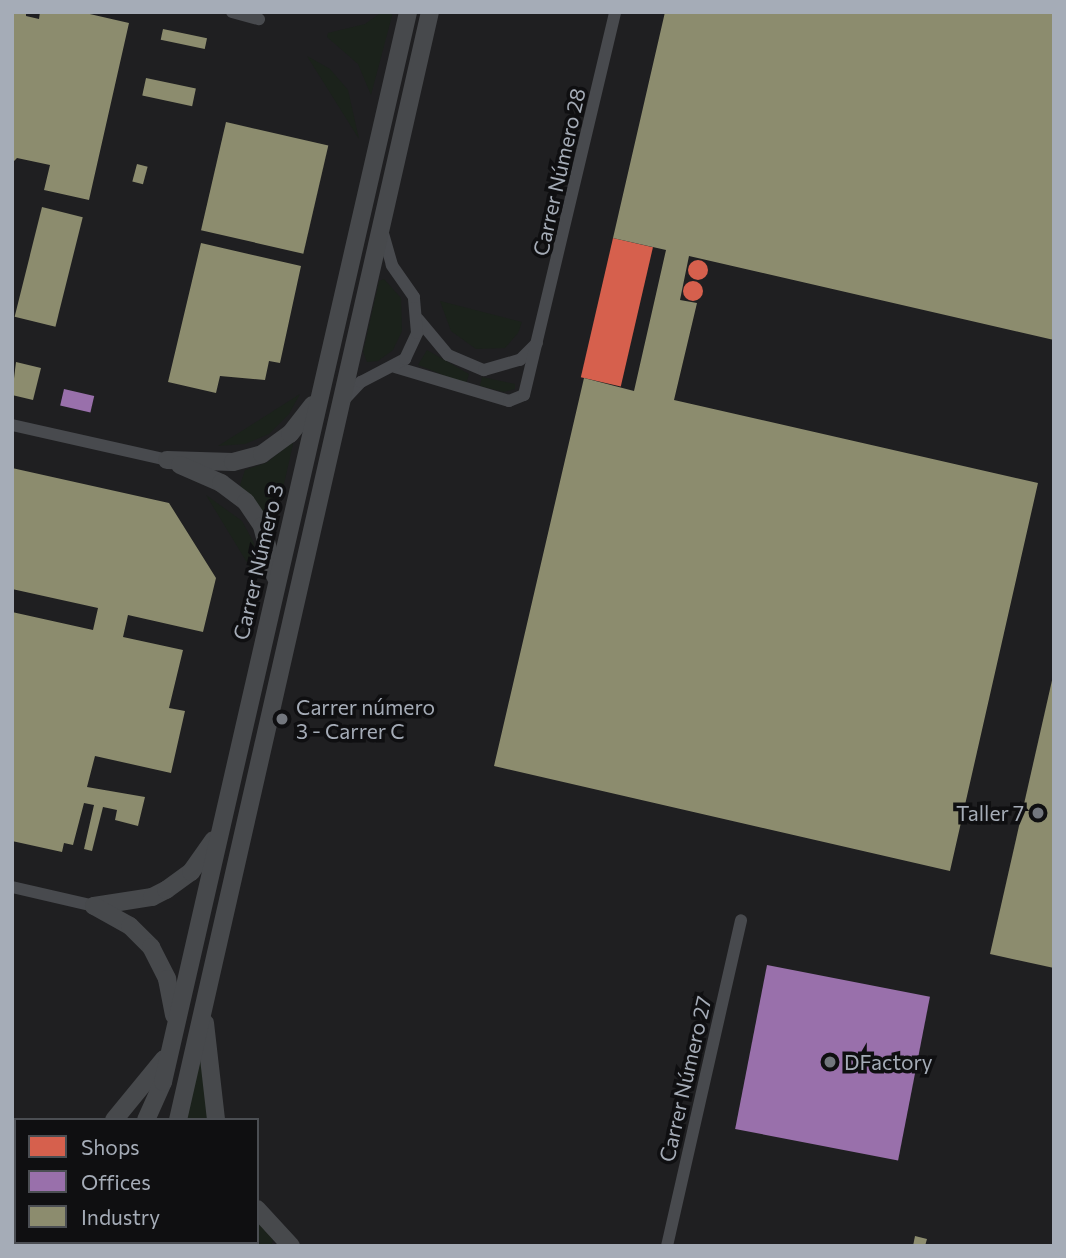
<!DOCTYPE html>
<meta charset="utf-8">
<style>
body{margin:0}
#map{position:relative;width:1066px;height:1258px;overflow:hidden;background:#151515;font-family:Commissioner,sans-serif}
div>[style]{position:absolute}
.built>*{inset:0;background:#1f1f21}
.green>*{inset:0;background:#1b221b;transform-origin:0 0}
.shops>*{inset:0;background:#d6604d;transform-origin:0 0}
.round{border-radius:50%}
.offices>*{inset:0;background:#9970ab;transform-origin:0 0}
.industry>*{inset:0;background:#8c8c6e;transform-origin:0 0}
.street>*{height:12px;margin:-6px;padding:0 6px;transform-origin:6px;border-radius:6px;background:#484a4e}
.secondary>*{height:18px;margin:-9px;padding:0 9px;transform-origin:9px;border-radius:9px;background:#47494c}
.dots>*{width:19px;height:19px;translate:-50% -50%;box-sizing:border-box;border:4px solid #0f0f11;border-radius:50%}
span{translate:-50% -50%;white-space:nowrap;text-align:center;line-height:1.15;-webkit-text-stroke:7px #0f0f11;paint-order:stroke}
.street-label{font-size:21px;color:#a5acb7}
.poi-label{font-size:21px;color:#a5acb7}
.left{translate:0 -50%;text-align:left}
.right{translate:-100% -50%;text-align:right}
.frame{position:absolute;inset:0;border:14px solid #a5acb7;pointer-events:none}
.legend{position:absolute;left:14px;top:1118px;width:245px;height:126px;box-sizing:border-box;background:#0f0f11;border:2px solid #4b4e53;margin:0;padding:9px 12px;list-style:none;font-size:21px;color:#a5acb7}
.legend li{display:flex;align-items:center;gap:14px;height:35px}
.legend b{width:35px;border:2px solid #4b4e53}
</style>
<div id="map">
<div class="built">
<i style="clip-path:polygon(evenodd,12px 12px,1054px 12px,1054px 1246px,12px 1246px,12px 12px,16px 1120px,257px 1120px,257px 1242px,16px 1242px,16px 1120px)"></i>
</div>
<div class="green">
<i style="clip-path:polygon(382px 12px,393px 12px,371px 95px,358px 64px,327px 37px,328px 33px,365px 24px)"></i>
<i style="clip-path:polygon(307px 56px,330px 69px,348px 90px,359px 139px)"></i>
<i style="clip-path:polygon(384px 279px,401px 298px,402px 331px,393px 350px,378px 361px,367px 362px,363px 352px,379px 281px)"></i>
<i style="clip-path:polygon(440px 301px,522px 322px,518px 333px,505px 348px,476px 349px,451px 331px)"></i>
<i style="clip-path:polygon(427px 350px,469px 374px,466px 384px,418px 365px)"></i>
<i style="clip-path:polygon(482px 377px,515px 384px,515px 389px,504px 392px,480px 386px)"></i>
<i style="clip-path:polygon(300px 394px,289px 414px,269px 434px,245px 444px,218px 446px)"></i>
<i style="clip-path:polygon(292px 443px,293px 444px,273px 533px,240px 485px,245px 470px,266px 463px)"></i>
<i style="clip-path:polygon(206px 495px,242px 521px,254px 543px,257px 579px)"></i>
<i style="clip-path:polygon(199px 1047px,210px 1120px,186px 1120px)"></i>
<i style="clip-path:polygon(257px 1219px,274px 1238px,271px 1246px,226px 1246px,225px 1242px,257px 1242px)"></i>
<i style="left:136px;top:1242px;width:57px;height:4px"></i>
</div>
<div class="shops">
<i style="left:613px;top:238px;width:41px;height:143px;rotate:13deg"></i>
<i class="round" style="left:688px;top:260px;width:20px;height:20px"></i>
<i class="round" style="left:683px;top:281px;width:20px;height:20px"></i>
</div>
<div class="offices">
<i style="left:64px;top:389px;width:31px;height:17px;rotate:13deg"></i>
<i style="left:767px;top:965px;width:166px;height:167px;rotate:11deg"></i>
</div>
<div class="industry">
<i style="clip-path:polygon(12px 12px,26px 12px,26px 16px,39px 19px,40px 12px,81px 12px,129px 23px,89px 200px,44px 190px,50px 165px,17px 158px,12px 163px)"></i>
<i style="clip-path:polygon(665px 12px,1054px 12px,1054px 340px,689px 256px,680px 300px,697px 303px,674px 400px,1038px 483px,950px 871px,494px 766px,584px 378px,634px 391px,666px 250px,613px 238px)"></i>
<i style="left:163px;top:29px;width:45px;height:11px;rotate:12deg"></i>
<i style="left:146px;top:78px;width:51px;height:18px;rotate:12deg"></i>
<i style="left:226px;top:122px;width:105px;height:111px;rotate:13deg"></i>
<i style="left:137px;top:164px;width:11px;height:18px;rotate:15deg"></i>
<i style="left:42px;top:207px;width:42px;height:113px;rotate:14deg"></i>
<i style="clip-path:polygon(201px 243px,301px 266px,280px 363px,269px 361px,265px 380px,220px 376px,216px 393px,168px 382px)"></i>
<i style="clip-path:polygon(16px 362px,41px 368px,33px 400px,12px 395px)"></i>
<i style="clip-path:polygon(12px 468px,169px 503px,216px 578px,203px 632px,128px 615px,123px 637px,183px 650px,169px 708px,185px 711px,171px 773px,95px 756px,87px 787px,145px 797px,138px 826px,115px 820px,117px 810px,103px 807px,92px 851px,84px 849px,94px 805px,84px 803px,73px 845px,64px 843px,62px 852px,12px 841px,12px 612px,93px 630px,98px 608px,12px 589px)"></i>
<i style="clip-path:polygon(1053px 676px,1054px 677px,1054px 968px,990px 954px)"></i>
<i style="clip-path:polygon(915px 1236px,927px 1239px,925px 1246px,913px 1246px)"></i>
</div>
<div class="street">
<i style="left:232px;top:12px;width:28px;rotate:15deg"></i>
<i style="left:418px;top:319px;width:47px;rotate:50.2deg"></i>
<i style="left:448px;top:355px;width:39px;rotate:23deg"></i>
<i style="left:484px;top:370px;width:37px;rotate:-16deg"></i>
<i style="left:520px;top:360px;width:24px;rotate:-45deg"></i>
<i style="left:395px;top:367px;width:119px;rotate:16.6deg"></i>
<i style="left:509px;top:401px;width:16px;rotate:-22deg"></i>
<i style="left:524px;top:395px;width:394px;rotate:-76.6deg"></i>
<i style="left:344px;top:400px;width:25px;rotate:-47deg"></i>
<i style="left:361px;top:382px;width:50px;rotate:-27.6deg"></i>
<i style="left:405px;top:359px;width:29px;rotate:-65deg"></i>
<i style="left:417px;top:333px;width:36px;rotate:-95deg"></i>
<i style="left:414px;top:297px;width:39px;rotate:-125deg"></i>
<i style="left:392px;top:265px;width:33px;rotate:-106deg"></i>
<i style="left:12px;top:425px;width:159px;rotate:12.7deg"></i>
<i style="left:12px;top:887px;width:84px;rotate:13deg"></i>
<i style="left:667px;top:1246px;width:334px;rotate:-77.2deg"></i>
</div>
<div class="secondary">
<i style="left:167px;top:460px;width:66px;rotate:1.7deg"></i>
<i style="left:233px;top:462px;width:30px;rotate:-15deg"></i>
<i style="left:262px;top:454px;width:34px;rotate:-36deg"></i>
<i style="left:290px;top:434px;width:37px;rotate:-52deg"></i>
<i style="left:180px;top:465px;width:45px;rotate:23.7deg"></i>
<i style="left:221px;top:483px;width:31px;rotate:37deg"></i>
<i style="left:246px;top:502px;width:29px;rotate:56deg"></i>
<i style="left:262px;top:526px;width:52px;rotate:75.4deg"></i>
<i style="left:94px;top:906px;width:59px;rotate:-8.8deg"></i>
<i style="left:152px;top:897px;width:16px;rotate:-27deg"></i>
<i style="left:166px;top:890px;width:31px;rotate:-36deg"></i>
<i style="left:191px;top:872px;width:39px;rotate:-55deg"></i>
<i style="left:94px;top:906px;width:41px;rotate:29.1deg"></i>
<i style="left:130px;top:926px;width:30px;rotate:45deg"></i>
<i style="left:151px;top:947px;width:36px;rotate:63deg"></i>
<i style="left:167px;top:979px;width:37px;rotate:79deg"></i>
<i style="left:205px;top:1023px;width:98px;rotate:83.5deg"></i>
<i style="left:114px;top:1120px;width:79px;rotate:-50.7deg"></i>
<i style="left:146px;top:1120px;width:42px;rotate:-65.9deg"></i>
<i style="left:163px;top:1082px;width:1098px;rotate:-77.1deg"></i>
<i style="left:178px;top:1120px;width:1136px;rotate:-77.19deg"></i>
<i style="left:12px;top:1182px;width:4px;rotate:-14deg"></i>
<i style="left:257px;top:1209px;width:50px;rotate:47.4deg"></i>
<i style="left:12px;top:1227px;width:4px"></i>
<i style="left:208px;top:1242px;width:4px;rotate:63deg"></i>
<i style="left:22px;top:1246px;width:4px;rotate:-76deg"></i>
</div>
<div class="dots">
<i style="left:282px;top:719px;background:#73777e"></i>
<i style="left:1038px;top:813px;background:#73777e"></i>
<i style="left:830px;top:1062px;background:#73777e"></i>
</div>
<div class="street-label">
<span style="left:559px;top:172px;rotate:-77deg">Carrer Número 28</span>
<span style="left:258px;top:562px;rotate:-77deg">Carrer Número 3</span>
<span style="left:685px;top:1079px;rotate:-77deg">Carrer Número 27</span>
</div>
<div class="poi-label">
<span class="left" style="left:296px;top:719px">Carrer número<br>3 - Carrer C</span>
<span class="right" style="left:1024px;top:813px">Taller 7</span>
<span class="left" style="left:844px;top:1062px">DFactory</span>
</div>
<div class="frame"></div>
<ul class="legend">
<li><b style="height:19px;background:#d6604d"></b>Shops</li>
<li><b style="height:19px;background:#9970ab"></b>Offices</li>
<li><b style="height:19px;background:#8c8c6e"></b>Industry</li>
</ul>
</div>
